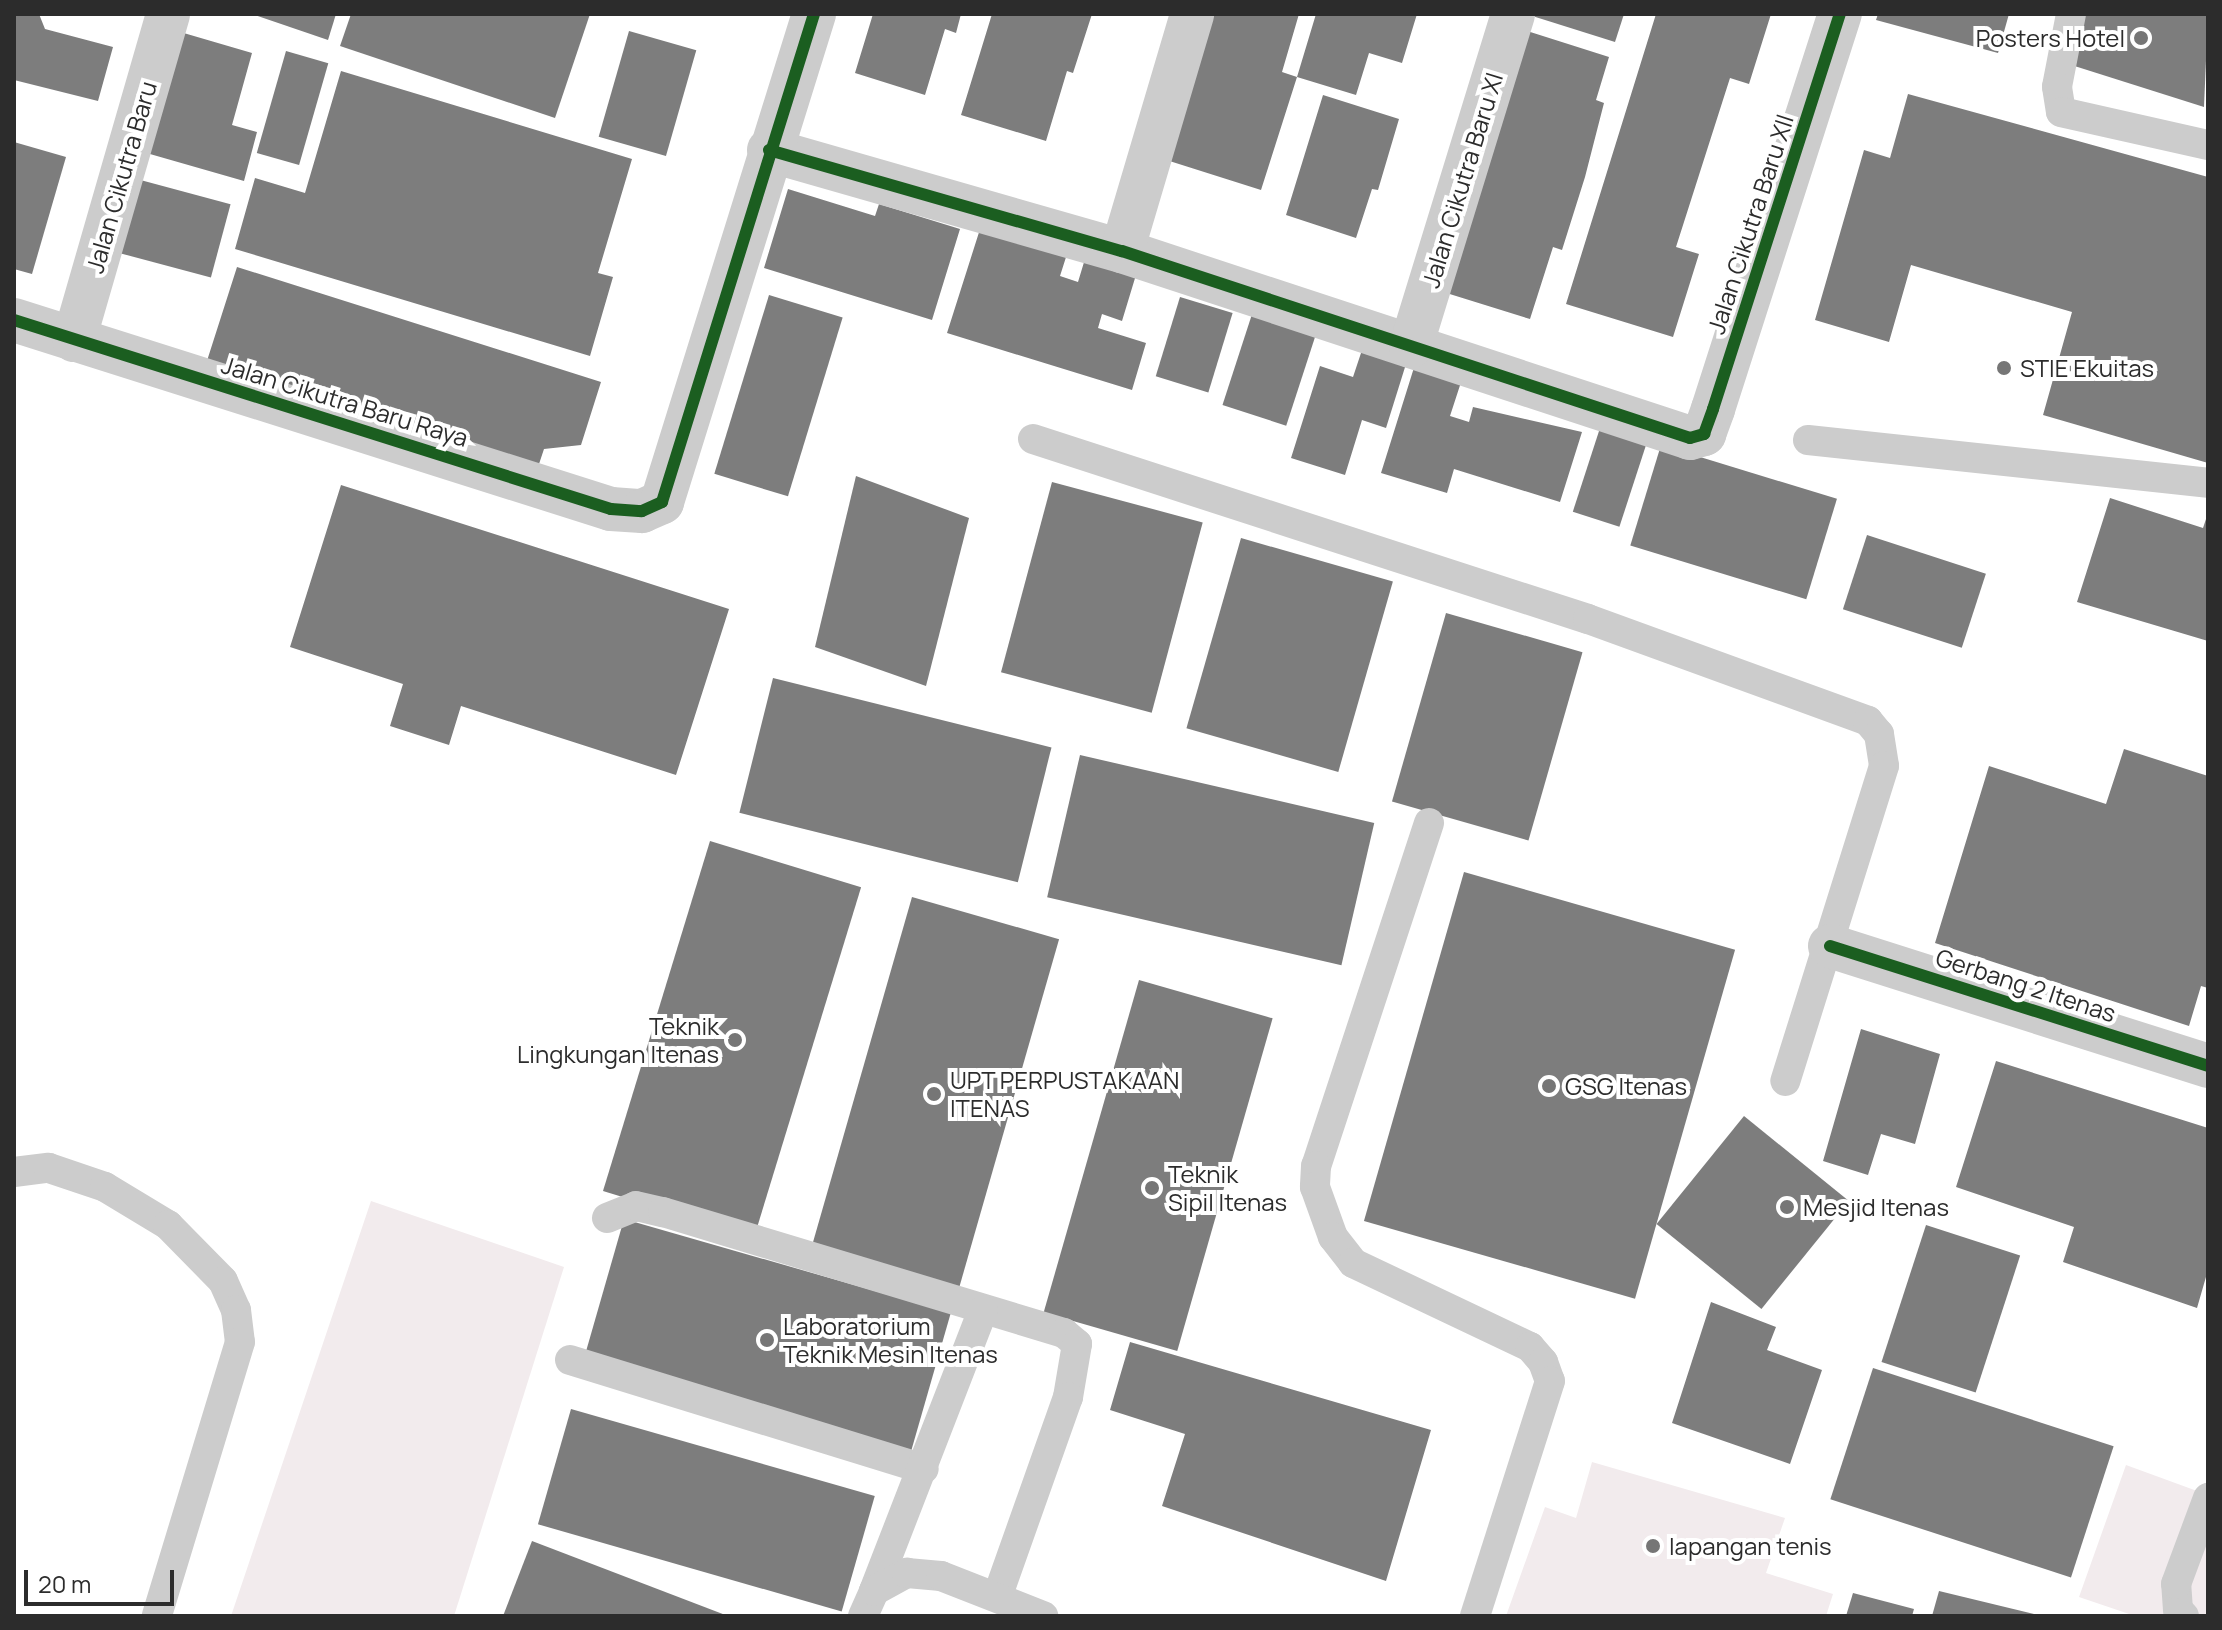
<!DOCTYPE html>
<style>
body{margin:0}
#map{position:relative;width:2222px;height:1630px;overflow:hidden;background:#fff;font-family:Manrope,sans-serif}
div>[style]{position:absolute}
.green>*{inset:0;background:#f2ebed}
.building>*{inset:0;background:#7d7d7d;transform-origin:0 0}
.service>*{height:30px;margin:-15px;padding:0 15px;transform-origin:15px;border-radius:15px;background:#ccc}
.minor>*{height:44px;margin:-22px;padding:0 22px;transform-origin:22px;border-radius:22px;background:#ccc}
.cycleway>*{height:12px;margin:-6px;padding:0 6px;transform-origin:6px;border-radius:6px;background:#1b5e20}
.dots>*{width:22px;height:22px;translate:-50% -50%;box-sizing:border-box;border:4px solid #fff;border-radius:50%}
span{translate:-50% -50%;white-space:nowrap;text-align:center;line-height:1.15;-webkit-text-stroke:8px #fff;paint-order:stroke}
.poi-label{font-size:24px;color:#2c2c2c}
.right{translate:-100% -50%;text-align:right}
.left{translate:0 -50%;text-align:left}
.street-label{font-size:24px;color:#2c2c2c}
.frame{position:absolute;inset:0;border:16px solid #2c2c2c;pointer-events:none}
.scale{position:absolute;left:24px;top:1570px;width:150px;height:36px;box-sizing:border-box;border:4px solid #2c2c2c;border-top:0;padding-left:10px;font-size:24px;line-height:28px;white-space:nowrap;color:#2c2c2c;-webkit-text-stroke:6px #fff;paint-order:stroke}
</style>
<div id="map">
<div class="green">
<i style="clip-path:polygon(371px 1201px,564px 1267px,454px 1616px,231px 1616px)"></i>
<i style="clip-path:polygon(1592px 1462px,1785px 1518px,1766px 1573px,1833px 1594px,1826px 1616px,1506px 1616px,1545px 1507px,1576px 1518px)"></i>
<i style="clip-path:polygon(2126px 1465px,2208px 1495px,2208px 1616px,2135px 1616px,2079px 1597px)"></i>
</div>
<div class="building">
<i style="clip-path:polygon(14px 14px,39px 14px,45px 29px,113px 47px,98px 101px,14px 80px)"></i>
<i style="clip-path:polygon(252px 14px,336px 14px,328px 40px)"></i>
<i style="clip-path:polygon(351px 14px,590px 14px,555px 118px,340px 46px)"></i>
<i style="clip-path:polygon(873px 14px,961px 14px,956px 33px,945px 29px,925px 95px,855px 73px)"></i>
<i style="clip-path:polygon(992px 14px,1092px 14px,1073px 73px,1067px 71px,1046px 141px,961px 115px)"></i>
<i style="clip-path:polygon(1204px 14px,1299px 14px,1282px 72px,1297px 77px,1261px 190px,1160px 158px)"></i>
<i style="clip-path:polygon(1316px 14px,1417px 14px,1402px 63px,1369px 53px,1356px 95px,1297px 77px)"></i>
<i style="clip-path:polygon(1526px 14px,1624px 14px,1615px 42px)"></i>
<i style="clip-path:polygon(1656px 14px,1771px 14px,1749px 84px,1730px 78px,1676px 247px,1699px 254px,1673px 337px,1566px 304px)"></i>
<i style="clip-path:polygon(1878px 14px,2009px 14px,1998px 53px,1876px 20px)"></i>
<i style="clip-path:polygon(2081px 14px,2208px 14px,2204px 107px,2065px 63px)"></i>
<i style="clip-path:polygon(170px 29px,252px 53px,232px 125px,257px 132px,244px 181px,136px 150px)"></i>
<i style="clip-path:polygon(1521px 29px,1609px 57px,1596px 100px,1604px 103px,1585px 177px,1562px 250px,1553px 247px,1530px 319px,1440px 291px)"></i>
<i style="left:629px;top:31px;width:70px;height:110px;rotate:16deg"></i>
<i style="left:286px;top:51px;width:44px;height:106px;rotate:16deg"></i>
<i style="clip-path:polygon(341px 71px,632px 159px,598px 273px,613px 277px,590px 356px,235px 249px,255px 178px,305px 193px)"></i>
<i style="clip-path:polygon(1908px 94px,2208px 177px,2208px 463px,2043px 415px,2072px 312px,1911px 265px,1889px 342px,1815px 320px,1864px 150px,1890px 158px)"></i>
<i style="clip-path:polygon(1323px 95px,1399px 119px,1378px 190px,1372px 189px,1356px 238px,1286px 215px)"></i>
<i style="clip-path:polygon(14px 142px,66px 157px,32px 274px,14px 269px)"></i>
<i style="left:133px;top:178px;width:101px;height:76px;rotate:15deg"></i>
<i style="clip-path:polygon(788px 189px,875px 216px,879px 204px,960px 229px,932px 320px,764px 268px)"></i>
<i style="clip-path:polygon(981px 226px,1067px 254px,1060px 276px,1078px 282px,1088px 249px,1139px 265px,1122px 321px,1102px 314px,1098px 328px,1146px 343px,1132px 390px,947px 333px)"></i>
<i style="clip-path:polygon(237px 267px,601px 382px,581px 445px,544px 449px,536px 473px,205px 367px)"></i>
<i style="left:769px;top:295px;width:77px;height:187px;rotate:17deg"></i>
<i style="left:1180px;top:297px;width:55px;height:83px;rotate:17deg"></i>
<i style="left:1254px;top:308px;width:67px;height:102px;rotate:18deg"></i>
<i style="clip-path:polygon(1362px 350px,1406px 364px,1386px 428px,1362px 420px,1345px 475px,1291px 458px,1320px 366px,1353px 377px)"></i>
<i style="clip-path:polygon(1417px 358px,1464px 373px,1450px 416px,1469px 422px,1473px 407px,1582px 432px,1560px 502px,1454px 469px,1447px 493px,1381px 473px)"></i>
<i style="left:1600px;top:428px;width:49px;height:88px;rotate:18deg"></i>
<i style="left:1661px;top:445px;width:184px;height:105px;rotate:17deg"></i>
<i style="clip-path:polygon(856px 476px,969px 518px,926px 686px,815px 647px)"></i>
<i style="left:1052px;top:482px;width:156px;height:197px;rotate:15deg"></i>
<i style="clip-path:polygon(341px 485px,729px 609px,676px 775px,461px 706px,449px 745px,390px 726px,403px 684px,290px 647px)"></i>
<i style="clip-path:polygon(2110px 498px,2203px 528px,2208px 513px,2208px 641px,2077px 602px)"></i>
<i style="left:1867px;top:535px;width:125px;height:78px;rotate:18deg"></i>
<i style="left:1241px;top:538px;width:158px;height:198px;rotate:16deg"></i>
<i style="left:1446px;top:613px;width:142px;height:196px;rotate:16deg"></i>
<i style="left:773px;top:678px;width:287px;height:139px;rotate:14deg"></i>
<i style="clip-path:polygon(2124px 749px,2208px 776px,2208px 988px,2201px 986px,2189px 1026px,1935px 943px,1989px 766px,2106px 804px)"></i>
<i style="left:1080px;top:755px;width:302px;height:146px;rotate:13deg"></i>
<i style="left:710px;top:841px;width:158px;height:366px;rotate:17deg"></i>
<i style="left:1464px;top:872px;width:282px;height:363px;rotate:16deg"></i>
<i style="left:912px;top:897px;width:153px;height:367px;rotate:16deg"></i>
<i style="left:1139px;top:980px;width:139px;height:346px;rotate:16deg"></i>
<i style="clip-path:polygon(1861px 1029px,1940px 1054px,1915px 1144px,1881px 1134px,1868px 1175px,1823px 1161px)"></i>
<i style="clip-path:polygon(1996px 1061px,2208px 1128px,2208px 1270px,2197px 1308px,2063px 1262px,2074px 1227px,1956px 1187px)"></i>
<i style="left:1744px;top:1116px;width:135px;height:139px;rotate:39deg"></i>
<i style="left:624px;top:1219px;width:340px;height:152px;rotate:16deg"></i>
<i style="left:1926px;top:1225px;width:99px;height:144px;rotate:18deg"></i>
<i style="clip-path:polygon(1711px 1302px,1776px 1327px,1767px 1350px,1822px 1370px,1790px 1464px,1672px 1423px)"></i>
<i style="clip-path:polygon(1130px 1342px,1431px 1430px,1386px 1581px,1162px 1506px,1185px 1434px,1110px 1410px)"></i>
<i style="left:1873px;top:1368px;width:253px;height:138px;rotate:18deg"></i>
<i style="left:571px;top:1409px;width:316px;height:120px;rotate:16deg"></i>
<i style="clip-path:polygon(532px 1541px,728px 1616px,503px 1616px)"></i>
<i style="clip-path:polygon(1939px 1591px,2038px 1615px,2037px 1616px,1932px 1616px)"></i>
<i style="clip-path:polygon(1853px 1593px,1914px 1609px,1912px 1616px,1846px 1616px)"></i>
</div>
<div class="service">
<i style="left:2071px;top:14px;width:74px;rotate:100.9deg"></i>
<i style="left:2057px;top:87px;width:25px;rotate:81deg"></i>
<i style="left:2061px;top:112px;width:151px;rotate:12.7deg"></i>
<i style="left:1033px;top:439px;width:583px;rotate:17.97deg"></i>
<i style="left:1588px;top:619px;width:298px;rotate:20deg"></i>
<i style="left:1868px;top:721px;width:17px;rotate:50deg"></i>
<i style="left:1879px;top:734px;width:32px;rotate:81deg"></i>
<i style="left:1884px;top:766px;width:330px;rotate:107.4deg"></i>
<i style="left:1808px;top:440px;width:402px;rotate:6.1deg"></i>
<i style="left:1429px;top:823px;width:361px;rotate:108.2deg"></i>
<i style="left:1316px;top:1166px;width:21px;rotate:93deg"></i>
<i style="left:1315px;top:1187px;width:53px;rotate:70.2deg"></i>
<i style="left:1333px;top:1237px;width:33px;rotate:52deg"></i>
<i style="left:1353px;top:1263px;width:196px;rotate:25.4deg"></i>
<i style="left:1530px;top:1347px;width:20px;rotate:49deg"></i>
<i style="left:1543px;top:1362px;width:20px;rotate:70deg"></i>
<i style="left:1550px;top:1381px;width:247px;rotate:107.7deg"></i>
<i style="left:14px;top:1172px;width:35px;rotate:-7deg"></i>
<i style="left:49px;top:1168px;width:59px;rotate:18.7deg"></i>
<i style="left:105px;top:1187px;width:74px;rotate:31.1deg"></i>
<i style="left:168px;top:1225px;width:78px;rotate:45.5deg"></i>
<i style="left:223px;top:1281px;width:32px;rotate:66deg"></i>
<i style="left:236px;top:1310px;width:32px;rotate:83deg"></i>
<i style="left:240px;top:1342px;width:286px;rotate:106.9deg"></i>
<i style="left:607px;top:1218px;width:31px;rotate:-22deg"></i>
<i style="left:636px;top:1206px;width:28px;rotate:13deg"></i>
<i style="left:663px;top:1212px;width:419px;rotate:16.8deg"></i>
<i style="left:1064px;top:1333px;width:17px;rotate:40deg"></i>
<i style="left:1077px;top:1344px;width:54px;rotate:99.6deg"></i>
<i style="left:1068px;top:1397px;width:212px;rotate:109.5deg"></i>
<i style="left:570px;top:1360px;width:370px;rotate:17.1deg"></i>
<i style="left:874px;top:1591px;width:301px;rotate:-68.8deg"></i>
<i style="left:863px;top:1616px;width:27px;rotate:-66deg"></i>
<i style="left:874px;top:1591px;width:38px;rotate:-29deg"></i>
<i style="left:907px;top:1573px;width:34px;rotate:5deg"></i>
<i style="left:941px;top:1576px;width:110px;rotate:21.4deg"></i>
<i style="left:2184px;top:1616px;width:8px;rotate:-135deg"></i>
<i style="left:2178px;top:1610px;width:26px;rotate:-94deg"></i>
<i style="left:2176px;top:1584px;width:92px;rotate:-69.6deg"></i>
</div>
<div class="minor">
<i style="left:769px;top:150px;width:367px;rotate:16deg"></i>
<i style="left:1122px;top:251px;width:598px;rotate:18.22deg"></i>
<i style="left:1690px;top:438px;width:15px;rotate:-16deg"></i>
<i style="left:1704px;top:434px;width:27px;rotate:-70deg"></i>
<i style="left:1713px;top:409px;width:415px;rotate:-72.2deg"></i>
<i style="left:1122px;top:251px;width:247px;rotate:-73.5deg"></i>
<i style="left:14px;top:320px;width:626px;rotate:17.57deg"></i>
<i style="left:611px;top:509px;width:31px;rotate:4deg"></i>
<i style="left:642px;top:511px;width:22px;rotate:-24deg"></i>
<i style="left:662px;top:502px;width:511px;rotate:-72.7deg"></i>
<i style="left:74px;top:340px;width:339px;rotate:-73.9deg"></i>
<i style="left:1411px;top:346px;width:347px;rotate:-72.9deg"></i>
<i style="left:1830px;top:946px;width:397px;rotate:17.6deg"></i>
</div>
<div class="cycleway">
<i style="left:769px;top:150px;width:367px;rotate:16deg"></i>
<i style="left:1122px;top:251px;width:598px;rotate:18.22deg"></i>
<i style="left:1690px;top:438px;width:15px;rotate:-16deg"></i>
<i style="left:1704px;top:434px;width:27px;rotate:-70deg"></i>
<i style="left:1713px;top:409px;width:415px;rotate:-72.2deg"></i>
<i style="left:14px;top:320px;width:626px;rotate:17.57deg"></i>
<i style="left:611px;top:509px;width:31px;rotate:4deg"></i>
<i style="left:642px;top:511px;width:22px;rotate:-24deg"></i>
<i style="left:662px;top:502px;width:511px;rotate:-72.7deg"></i>
<i style="left:1830px;top:946px;width:397px;rotate:17.6deg"></i>
</div>
<div class="dots">
<i style="left:2141px;top:38px;background:#767676"></i>
<i style="left:2004px;top:368px;background:#767676"></i>
<i style="left:735px;top:1040px;background:#767676"></i>
<i style="left:1549px;top:1086px;background:#767676"></i>
<i style="left:934px;top:1094px;background:#767676"></i>
<i style="left:1152px;top:1188px;background:#767676"></i>
<i style="left:1787px;top:1207px;background:#767676"></i>
<i style="left:767px;top:1340px;background:#767676"></i>
<i style="left:1653px;top:1546px;background:#767676"></i>
</div>
<div class="poi-label">
<span class="right" style="left:2125px;top:38px">Posters Hotel</span>
<span class="left" style="left:2020px;top:368px">STIE Ekuitas</span>
<span class="right" style="left:719px;top:1040px">Teknik<br>Lingkungan Itenas</span>
<span class="left" style="left:950px;top:1094px">UPT PERPUSTAKAAN<br>ITENAS</span>
<span class="left" style="left:1565px;top:1086px">GSG Itenas</span>
<span class="left" style="left:1168px;top:1188px">Teknik<br>Sipil Itenas</span>
<span class="left" style="left:1803px;top:1207px">Mesjid Itenas</span>
<span class="left" style="left:783px;top:1340px">Laboratorium<br>Teknik Mesin Itenas</span>
<span class="left" style="left:1669px;top:1546px">lapangan tenis</span>
</div>
<div class="street-label">
<span style="left:121px;top:177px;rotate:-74deg">Jalan Cikutra Baru</span>
<span style="left:1462px;top:180px;rotate:-73deg">Jalan Cikutra Baru XI</span>
<span style="left:1750px;top:224px;rotate:-72deg">Jalan Cikutra Baru XII</span>
<span style="left:345px;top:401px;rotate:17deg">Jalan Cikutra Baru Raya</span>
<span style="left:2026px;top:985px;rotate:18deg">Gerbang 2 Itenas</span>
</div>
<div class="frame"></div>
<div class="scale">20 m</div>
</div>
